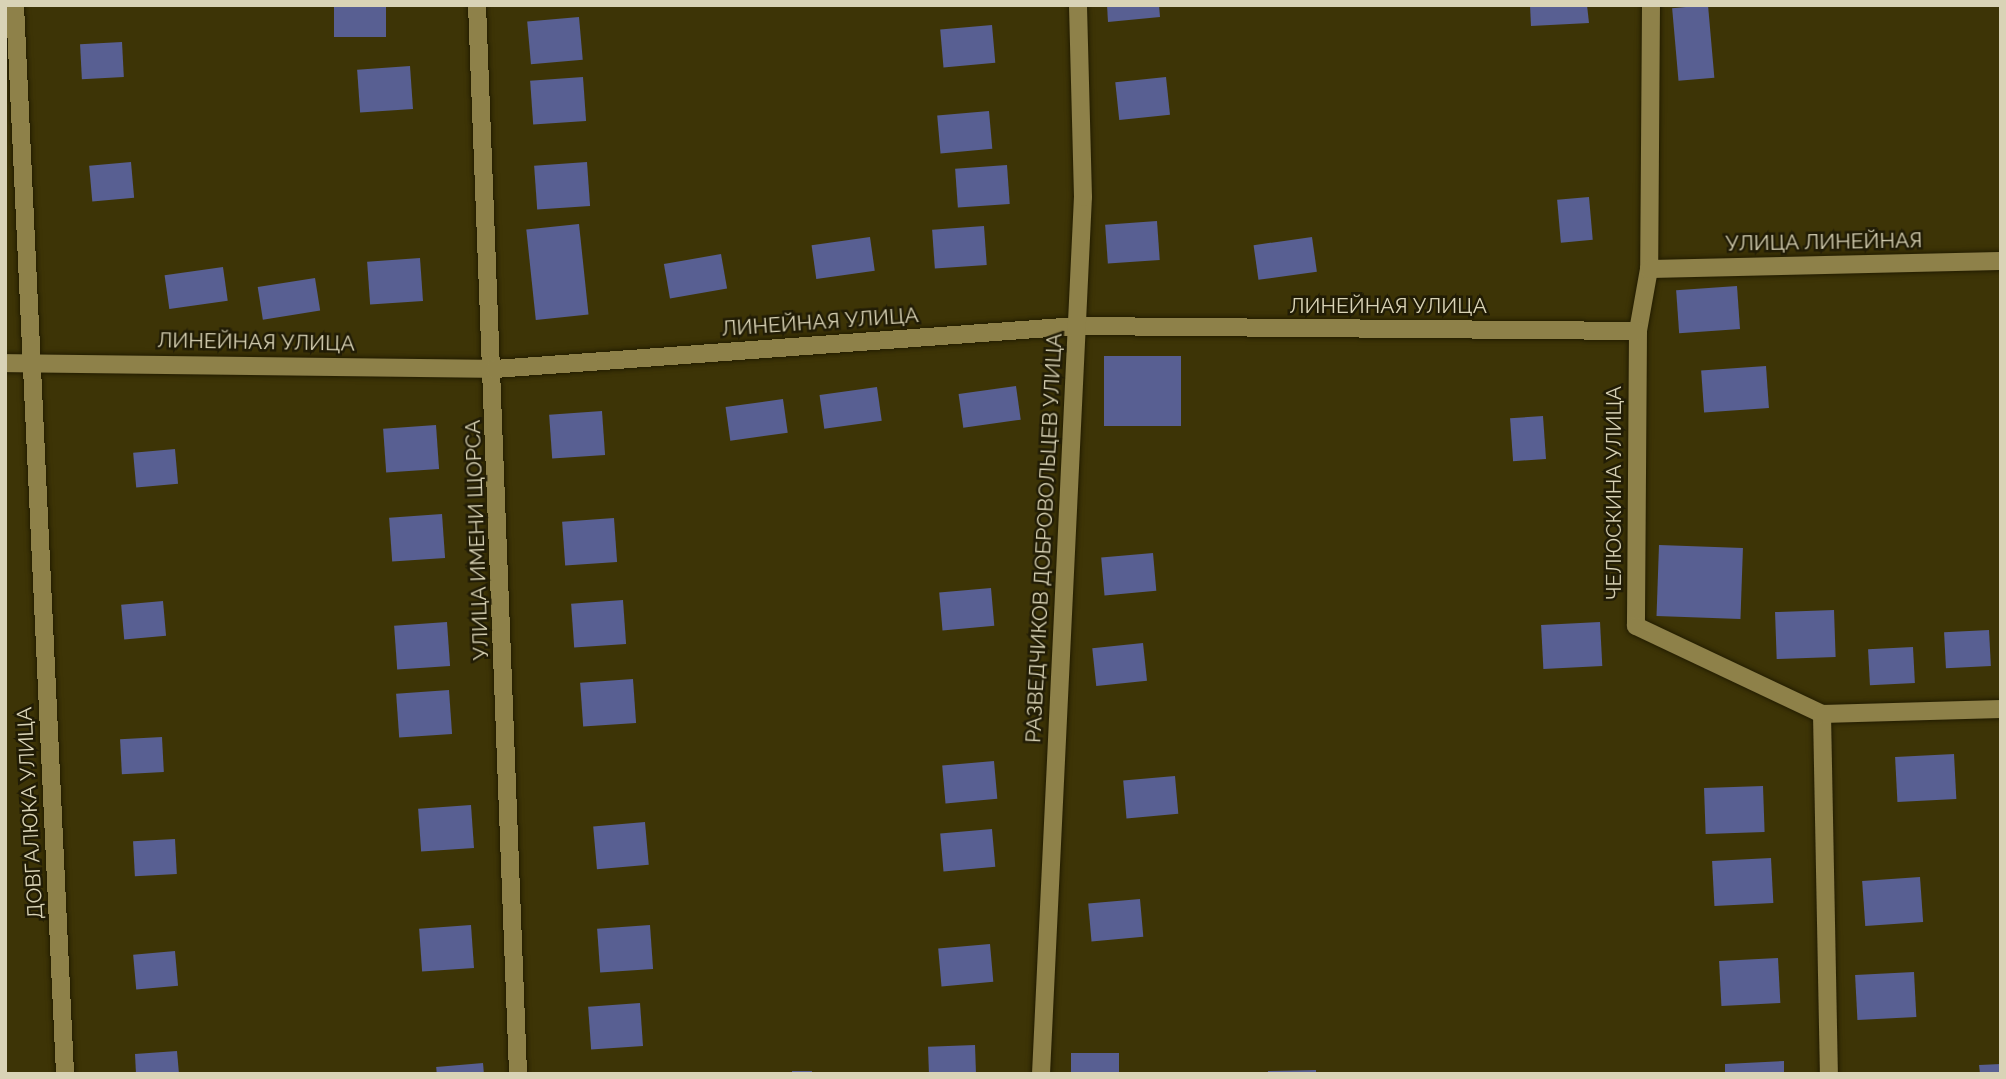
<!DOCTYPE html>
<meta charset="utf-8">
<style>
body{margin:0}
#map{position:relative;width:2006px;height:1079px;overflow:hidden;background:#3d3406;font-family:Raleway,sans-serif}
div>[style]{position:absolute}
.building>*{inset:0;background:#585f92;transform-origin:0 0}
.roads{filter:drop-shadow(0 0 2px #221c00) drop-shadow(0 0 2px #221c00)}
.minor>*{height:18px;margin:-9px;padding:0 9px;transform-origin:9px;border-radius:9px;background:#8e8149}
.tertiary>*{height:18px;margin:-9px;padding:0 9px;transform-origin:9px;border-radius:9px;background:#8e8149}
span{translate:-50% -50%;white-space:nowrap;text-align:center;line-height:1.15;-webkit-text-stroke:5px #211c05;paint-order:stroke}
.street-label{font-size:21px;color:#d9d3b6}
.frame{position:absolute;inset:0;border:7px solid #d9d3b6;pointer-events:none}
</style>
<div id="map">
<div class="building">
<i style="left:334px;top:5px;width:52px;height:32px"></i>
<i style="clip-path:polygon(1107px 5px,1159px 5px,1160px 17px,1108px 22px)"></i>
<i style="clip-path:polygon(1530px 5px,1587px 5px,1589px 23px,1531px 26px)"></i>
<i style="left:1708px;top:5px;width:73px;height:36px;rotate:85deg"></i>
<i style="left:579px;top:17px;width:43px;height:52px;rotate:85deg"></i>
<i style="left:992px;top:25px;width:38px;height:52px;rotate:85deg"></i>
<i style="left:122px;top:42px;width:35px;height:42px;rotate:87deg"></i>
<i style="left:410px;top:66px;width:43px;height:53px;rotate:86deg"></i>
<i style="left:583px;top:77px;width:44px;height:53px;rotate:86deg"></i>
<i style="left:1166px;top:77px;width:38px;height:51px;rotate:84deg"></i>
<i style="left:989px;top:111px;width:38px;height:52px;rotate:85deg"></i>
<i style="left:131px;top:162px;width:36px;height:42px;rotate:85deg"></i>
<i style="left:587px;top:162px;width:44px;height:53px;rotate:86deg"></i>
<i style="left:1007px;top:165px;width:39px;height:52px;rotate:86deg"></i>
<i style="left:1589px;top:197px;width:43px;height:32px;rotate:85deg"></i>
<i style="left:1157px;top:221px;width:39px;height:52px;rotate:86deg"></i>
<i style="left:579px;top:224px;width:91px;height:53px;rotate:84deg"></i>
<i style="left:984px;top:226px;width:39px;height:52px;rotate:86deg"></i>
<i style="left:870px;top:237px;width:34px;height:59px;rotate:82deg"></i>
<i style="left:1312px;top:237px;width:35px;height:59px;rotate:82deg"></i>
<i style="left:721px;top:254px;width:35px;height:58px;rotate:80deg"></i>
<i style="left:420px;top:258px;width:43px;height:53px;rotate:86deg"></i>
<i style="left:223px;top:267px;width:34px;height:59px;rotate:82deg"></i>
<i style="left:315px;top:278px;width:33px;height:58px;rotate:81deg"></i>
<i style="left:1737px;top:286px;width:43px;height:61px;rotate:86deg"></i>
<i style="left:1181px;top:356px;width:70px;height:77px;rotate:90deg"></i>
<i style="left:1766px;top:366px;width:42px;height:65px;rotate:86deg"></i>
<i style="left:1016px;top:386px;width:34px;height:58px;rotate:82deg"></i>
<i style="left:877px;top:387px;width:34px;height:58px;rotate:82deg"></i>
<i style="left:783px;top:399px;width:34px;height:58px;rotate:82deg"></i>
<i style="left:602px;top:411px;width:44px;height:53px;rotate:86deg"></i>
<i style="left:1543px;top:416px;width:43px;height:33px;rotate:86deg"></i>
<i style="left:436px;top:425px;width:44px;height:53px;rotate:86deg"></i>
<i style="left:175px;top:449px;width:35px;height:42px;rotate:85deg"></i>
<i style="left:442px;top:514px;width:44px;height:53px;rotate:86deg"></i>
<i style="left:614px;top:518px;width:44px;height:52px;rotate:86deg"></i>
<i style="left:1659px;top:545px;width:84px;height:71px;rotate:2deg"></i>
<i style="left:1153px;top:553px;width:38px;height:52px;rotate:85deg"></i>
<i style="left:991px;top:588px;width:38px;height:52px;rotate:85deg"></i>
<i style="left:623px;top:600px;width:44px;height:52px;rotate:86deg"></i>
<i style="left:163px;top:601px;width:35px;height:42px;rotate:85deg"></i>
<i style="left:1834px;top:610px;width:47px;height:59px;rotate:88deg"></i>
<i style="left:447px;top:622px;width:44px;height:53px;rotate:86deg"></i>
<i style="left:1600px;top:622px;width:44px;height:59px;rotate:87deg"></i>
<i style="left:1989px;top:630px;width:36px;height:45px;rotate:87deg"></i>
<i style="left:1143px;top:643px;width:38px;height:51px;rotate:84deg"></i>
<i style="left:1913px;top:647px;width:36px;height:45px;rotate:87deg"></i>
<i style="left:633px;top:679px;width:44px;height:53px;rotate:86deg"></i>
<i style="left:449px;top:690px;width:44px;height:53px;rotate:86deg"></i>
<i style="left:162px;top:737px;width:35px;height:42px;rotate:87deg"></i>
<i style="left:1954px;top:754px;width:45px;height:59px;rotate:87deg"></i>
<i style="left:994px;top:761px;width:38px;height:52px;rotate:85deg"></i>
<i style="left:1175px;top:776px;width:38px;height:52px;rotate:85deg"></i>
<i style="left:1763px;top:786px;width:46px;height:59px;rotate:88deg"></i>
<i style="left:471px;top:805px;width:43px;height:53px;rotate:86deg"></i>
<i style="left:645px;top:822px;width:43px;height:52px;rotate:85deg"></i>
<i style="left:992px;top:829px;width:38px;height:52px;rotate:85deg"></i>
<i style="left:175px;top:839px;width:35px;height:42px;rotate:87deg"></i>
<i style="left:1771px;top:858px;width:45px;height:59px;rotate:87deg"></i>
<i style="left:1920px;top:877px;width:45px;height:58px;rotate:86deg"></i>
<i style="left:1140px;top:899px;width:38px;height:52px;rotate:85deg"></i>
<i style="left:471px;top:925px;width:43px;height:52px;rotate:86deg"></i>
<i style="left:650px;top:925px;width:44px;height:53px;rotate:86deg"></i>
<i style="left:990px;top:944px;width:38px;height:52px;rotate:85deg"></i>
<i style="left:175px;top:951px;width:35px;height:42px;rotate:85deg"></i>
<i style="left:1778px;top:958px;width:45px;height:59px;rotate:87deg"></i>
<i style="left:1914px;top:972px;width:45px;height:59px;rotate:87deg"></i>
<i style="left:640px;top:1003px;width:43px;height:52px;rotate:86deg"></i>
<i style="left:975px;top:1045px;width:29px;height:47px;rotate:88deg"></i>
<i style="clip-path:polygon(177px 1051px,179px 1074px,136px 1074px,135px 1054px)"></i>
<i style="left:1119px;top:1053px;width:21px;height:48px;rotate:90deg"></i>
<i style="clip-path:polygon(1784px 1061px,1784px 1074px,1725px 1074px,1725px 1064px)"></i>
<i style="left:483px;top:1063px;width:11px;height:47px;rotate:85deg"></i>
<i style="clip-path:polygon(2001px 1064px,2001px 1074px,1980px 1074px,1979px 1065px)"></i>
<i style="clip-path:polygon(1316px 1070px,1316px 1074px,1268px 1074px,1268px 1071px)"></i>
<i style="left:792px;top:1071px;width:20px;height:3px"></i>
</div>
<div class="roads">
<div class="minor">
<i style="left:477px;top:5px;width:1070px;rotate:87.8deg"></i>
<i style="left:1651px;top:5px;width:264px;rotate:90.4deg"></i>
<i style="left:1649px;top:269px;width:63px;rotate:100.1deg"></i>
<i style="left:1638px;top:331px;width:295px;rotate:90.4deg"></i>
<i style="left:1636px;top:626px;width:206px;rotate:25.3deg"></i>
<i style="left:1822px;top:714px;width:360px;rotate:88.9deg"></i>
<i style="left:1649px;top:269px;width:352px;rotate:-1.3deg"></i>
<i style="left:5px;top:363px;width:490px;rotate:0.7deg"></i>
<i style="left:495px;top:369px;width:584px;rotate:-4.23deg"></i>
<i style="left:1077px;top:326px;width:561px;rotate:0.51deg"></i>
<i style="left:1822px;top:714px;width:179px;rotate:-1.6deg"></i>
<i style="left:1041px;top:1074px;width:878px;rotate:-87.26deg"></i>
<i style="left:1083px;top:197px;width:192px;rotate:-91.5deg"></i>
</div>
<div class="tertiary">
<i style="left:15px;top:5px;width:1070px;rotate:87.32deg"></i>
</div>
</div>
<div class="street-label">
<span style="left:1824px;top:242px;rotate:-1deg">УЛИЦА ЛИНЕЙНАЯ</span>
<span style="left:1388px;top:306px">ЛИНЕЙНАЯ УЛИЦА</span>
<span style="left:820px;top:322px;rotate:-4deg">ЛИНЕЙНАЯ УЛИЦА</span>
<span style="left:256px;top:342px;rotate:1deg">ЛИНЕЙНАЯ УЛИЦА</span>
<span style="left:1614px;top:493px;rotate:-90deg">ЧЕЛЮСКИНА УЛИЦА</span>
<span style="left:1044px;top:538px;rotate:-87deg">РАЗВЕДЧИКОВ ДОБРОВОЛЬЦЕВ УЛИЦА</span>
<span style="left:477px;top:540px;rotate:-92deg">УЛИЦА ИМЕНИ ЩОРСА</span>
<span style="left:30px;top:813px;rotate:-93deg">ДОВГАЛЮКА УЛИЦА</span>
</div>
<div class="frame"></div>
</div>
